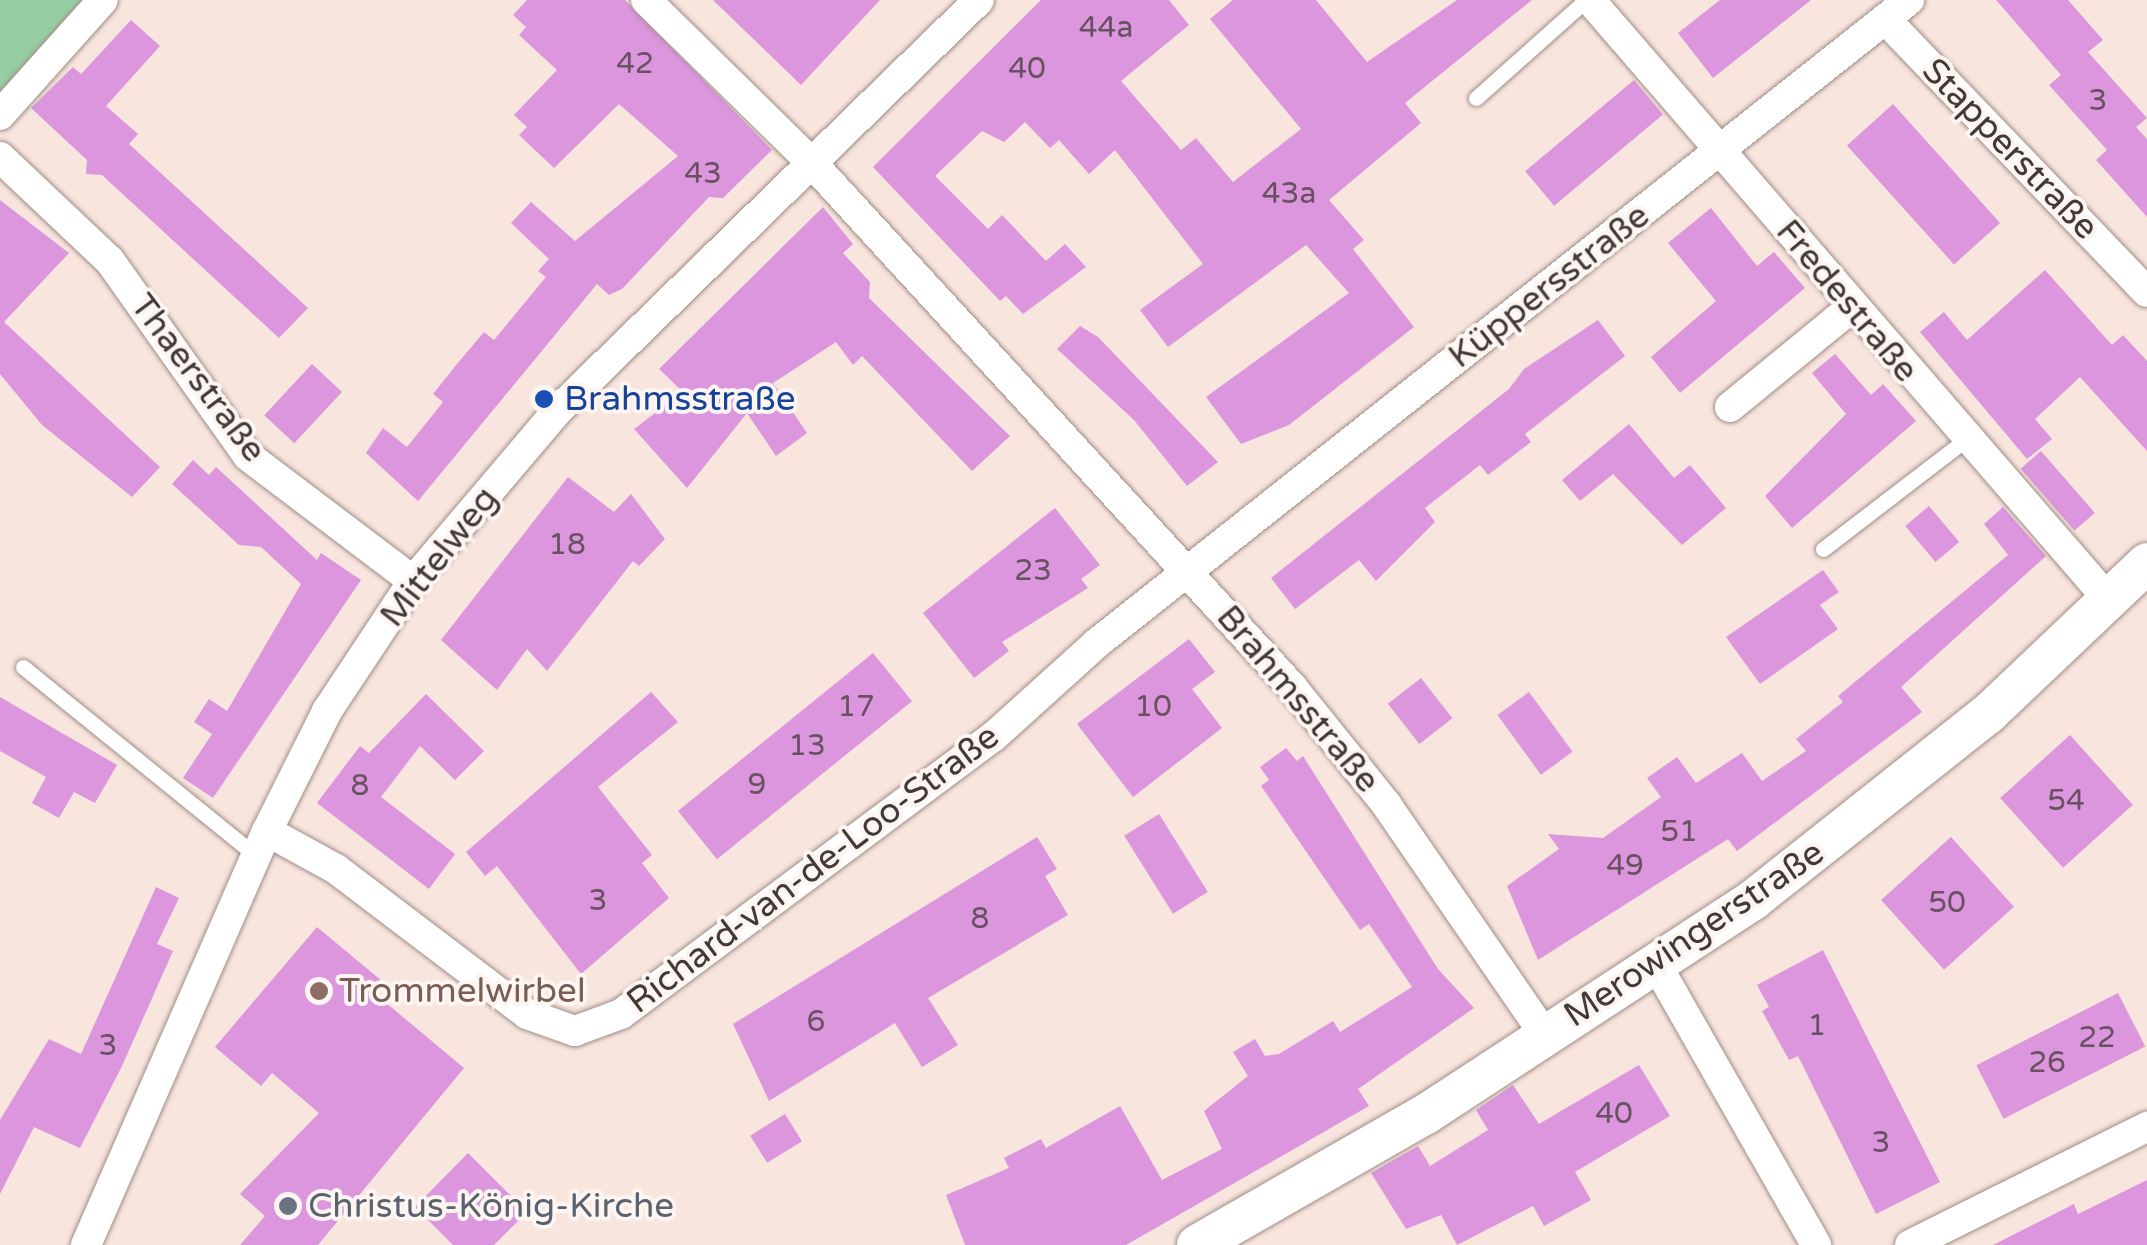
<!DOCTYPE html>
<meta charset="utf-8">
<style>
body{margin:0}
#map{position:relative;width:2147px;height:1245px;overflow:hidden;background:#f8e5dd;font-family:"Varela Round",sans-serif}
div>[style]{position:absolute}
.green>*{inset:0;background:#97cda3}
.building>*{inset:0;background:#db96dd;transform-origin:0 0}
.roads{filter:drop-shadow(0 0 2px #9f8e86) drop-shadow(0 0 2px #9f8e86)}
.lane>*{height:15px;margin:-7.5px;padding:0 7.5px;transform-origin:7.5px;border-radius:7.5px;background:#fff}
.street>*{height:30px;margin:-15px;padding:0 15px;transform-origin:15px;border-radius:15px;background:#fff}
.secondary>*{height:40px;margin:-20px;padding:0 20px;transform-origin:20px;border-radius:20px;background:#fff}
.dots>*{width:28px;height:28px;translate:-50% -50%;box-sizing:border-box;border:5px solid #fdf5f2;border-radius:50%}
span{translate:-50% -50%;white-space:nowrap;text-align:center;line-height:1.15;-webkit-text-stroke:8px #fdf5f2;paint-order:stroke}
.number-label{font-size:30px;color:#685160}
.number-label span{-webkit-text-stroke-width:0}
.street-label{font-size:35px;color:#413a37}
.transit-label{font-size:35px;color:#164399}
.left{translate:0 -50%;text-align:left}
.education-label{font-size:35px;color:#785e54}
.worship-label{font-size:35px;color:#5b616d}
</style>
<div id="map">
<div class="green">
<i style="clip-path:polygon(0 0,89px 0,0 99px)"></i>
</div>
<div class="building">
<i style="clip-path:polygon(527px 0,625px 0,772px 150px,723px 198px,709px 197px,622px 289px,609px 295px,597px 284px,418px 501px,366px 453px,383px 428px,407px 447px,443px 402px,433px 394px,457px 364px,484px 332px,494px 340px,546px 277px,538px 271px,549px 259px,511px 223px,531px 202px,575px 241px,678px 156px,619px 104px,554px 168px,519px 135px,527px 127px,514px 115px,557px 70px,519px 35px,526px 27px,513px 15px)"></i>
<i style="clip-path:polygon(713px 0,880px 0,801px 85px)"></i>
<i style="clip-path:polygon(1041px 0,1169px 0,1189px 25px,1121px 81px,1181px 150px,1196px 138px,1233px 182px,1301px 129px,1210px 19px,1233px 0,1316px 0,1367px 62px,1457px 0,1532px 0,1405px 103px,1421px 123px,1329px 200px,1364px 240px,1353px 249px,1414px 327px,1289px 425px,1241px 444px,1206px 397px,1349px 293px,1306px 245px,1168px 347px,1140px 310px,1203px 264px,1115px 150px,1089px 174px,1059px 140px,1050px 148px,1025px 122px,1004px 142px,982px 131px,935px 176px,988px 229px,1002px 215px,1046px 261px,1065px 244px,1086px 267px,1023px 314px,1006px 296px,1000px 301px,873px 167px)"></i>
<i style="clip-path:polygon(1720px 0,1811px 0,1713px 78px,1678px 33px)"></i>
<i style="clip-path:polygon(1996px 0,2068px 0,2103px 40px,2088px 52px,2147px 118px,2136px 127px,2147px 139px,2147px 217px,2096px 160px,2107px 150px,2049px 85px,2061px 75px)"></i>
<i style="clip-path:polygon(131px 20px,160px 46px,106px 106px,138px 134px,129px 144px,308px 308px,279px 338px,102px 175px,86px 174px,87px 160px,31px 108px,73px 67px,81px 74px)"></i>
<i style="left:1634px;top:80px;width:45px;height:142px;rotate:50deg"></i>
<i style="left:1893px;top:104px;width:160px;height:62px;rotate:48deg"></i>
<i style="clip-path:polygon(0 200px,69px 253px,4px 322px,160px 467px,132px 497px,42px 425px,0 374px)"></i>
<i style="clip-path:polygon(823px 207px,853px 244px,843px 253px,870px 282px,869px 298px,1010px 436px,972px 471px,862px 356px,853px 365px,836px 342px,773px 383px,807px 433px,776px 456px,747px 413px,687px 488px,634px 429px,683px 392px,659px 369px)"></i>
<i style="clip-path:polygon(1711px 208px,1757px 266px,1774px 252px,1805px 288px,1680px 393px,1651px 357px,1716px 301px,1668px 243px)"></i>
<i style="clip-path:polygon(2045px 270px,2112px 345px,2123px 335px,2147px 361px,2147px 451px,2080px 377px,2035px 419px,2052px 439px,2027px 459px,1920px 332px,1944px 312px,1967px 340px)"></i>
<i style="clip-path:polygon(1598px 320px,1625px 356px,1525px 434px,1531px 442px,1488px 475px,1480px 465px,1425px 508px,1435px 522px,1376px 581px,1359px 560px,1295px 609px,1271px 578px,1509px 389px,1524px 369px)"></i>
<i style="clip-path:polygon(1080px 326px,1098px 337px,1218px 462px,1187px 486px,1134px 420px,1057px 349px)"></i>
<i style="clip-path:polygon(1835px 354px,1871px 395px,1883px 384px,1916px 421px,1792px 528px,1765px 496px,1846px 414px,1812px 373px)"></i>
<i style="left:312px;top:364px;width:41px;height:70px;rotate:43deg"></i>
<i style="clip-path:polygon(1629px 424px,1674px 478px,1690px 465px,1726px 508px,1682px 545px,1613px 474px,1580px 501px,1562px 480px)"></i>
<i style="left:2041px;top:451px;width:82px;height:27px;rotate:49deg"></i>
<i style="clip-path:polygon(193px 460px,209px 475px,216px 467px,317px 560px,321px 553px,361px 580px,213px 798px,183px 778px,212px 734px,194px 722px,209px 699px,227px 711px,301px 584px,261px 547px,239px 545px,172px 484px)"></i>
<i style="clip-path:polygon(568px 477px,614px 512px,631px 494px,665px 539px,639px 566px,633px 561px,547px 671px,527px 649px,497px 690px,441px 640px)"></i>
<i style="left:1929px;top:506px;width:47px;height:31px;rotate:50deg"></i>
<i style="clip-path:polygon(2003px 507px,2046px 556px,1901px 687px,1922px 712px,1737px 851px,1728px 839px,1538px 960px,1507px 886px,1559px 849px,1548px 834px,1603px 838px,1661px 797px,1647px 778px,1677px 757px,1696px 783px,1742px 753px,1762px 781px,1806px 751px,1796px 739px,1843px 702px,1838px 696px,2008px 555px,1984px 524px)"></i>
<i style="clip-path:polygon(1055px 508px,1100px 565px,1081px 579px,1088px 588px,1002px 642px,1009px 651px,974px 678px,923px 613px)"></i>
<i style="clip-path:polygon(1823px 570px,1839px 592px,1820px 605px,1838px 629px,1760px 684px,1726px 637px)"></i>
<i style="clip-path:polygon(1189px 639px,1215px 672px,1192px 689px,1222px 728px,1133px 797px,1077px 724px)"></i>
<i style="left:873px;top:653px;width:62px;height:251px;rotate:51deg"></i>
<i style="left:1421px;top:678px;width:51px;height:42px;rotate:52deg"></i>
<i style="clip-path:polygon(651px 692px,678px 722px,598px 787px,652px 855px,642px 863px,669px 898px,581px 974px,497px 866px,485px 876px,466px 852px)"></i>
<i style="left:1529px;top:692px;width:74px;height:39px;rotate:54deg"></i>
<i style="clip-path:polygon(426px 694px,484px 751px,455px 780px,420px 746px,381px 797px,455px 854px,429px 889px,317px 803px,360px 746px,369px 753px)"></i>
<i style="clip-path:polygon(0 697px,117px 765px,95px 803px,74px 792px,59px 818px,32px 803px,46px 777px,0 751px)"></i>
<i style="left:2070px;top:735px;width:94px;height:94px;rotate:48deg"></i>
<i style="clip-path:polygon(1286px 748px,1297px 761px,1303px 756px,1438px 969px,1474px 1008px,1358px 1089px,1369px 1106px,1126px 1245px,965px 1245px,946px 1195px,1009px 1168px,1004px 1158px,1041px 1139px,1046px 1148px,1120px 1106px,1162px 1180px,1222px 1149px,1204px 1111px,1248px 1076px,1233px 1052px,1255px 1039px,1265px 1056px,1279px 1054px,1333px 1021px,1340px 1032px,1412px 987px,1369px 924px,1360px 930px,1261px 786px,1269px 780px,1260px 767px)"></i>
<i style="left:1159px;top:814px;width:92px;height:41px;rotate:58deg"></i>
<i style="clip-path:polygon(1037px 837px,1057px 869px,1045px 876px,1068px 915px,928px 998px,958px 1045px,922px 1067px,895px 1023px,769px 1101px,733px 1024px)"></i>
<i style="left:1951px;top:837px;width:94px;height:94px;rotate:48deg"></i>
<i style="clip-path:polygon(156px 887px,179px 898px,157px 944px,173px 951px,122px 1066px,80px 1148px,34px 1127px,0 1194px,0 1120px,49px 1039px,81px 1054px)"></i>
<i style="clip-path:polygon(317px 927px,382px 981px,373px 992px,464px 1068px,318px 1245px,240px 1245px,265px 1216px,240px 1194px,319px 1113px,272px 1073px,261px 1086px,215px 1047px)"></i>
<i style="clip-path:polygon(1823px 950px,1940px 1182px,1876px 1214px,1798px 1056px,1789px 1060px,1762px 1011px,1769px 1007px,1757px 985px)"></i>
<i style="left:2118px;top:993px;width:60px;height:159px;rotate:63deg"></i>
<i style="clip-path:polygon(1639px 1065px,1670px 1116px,1575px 1172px,1591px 1200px,1544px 1226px,1533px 1206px,1457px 1245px,1441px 1215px,1406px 1229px,1371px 1173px,1418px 1146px,1430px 1166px,1488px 1130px,1476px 1110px,1513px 1085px,1539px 1124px)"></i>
<i style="left:785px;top:1114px;width:32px;height:41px;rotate:58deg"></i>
<i style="clip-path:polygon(468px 1153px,527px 1212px,494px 1245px,453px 1245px,415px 1207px)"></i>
<i style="clip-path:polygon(2147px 1180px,2147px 1245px,1993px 1245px,2074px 1204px,2078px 1214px)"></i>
</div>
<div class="roads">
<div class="lane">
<i style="left:1476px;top:98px;width:147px;rotate:-41.7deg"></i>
<i style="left:1823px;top:549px;width:178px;rotate:-37.5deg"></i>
<i style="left:23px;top:667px;width:300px;rotate:39deg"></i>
</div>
<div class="street">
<i style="left:646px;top:0;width:231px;rotate:44.5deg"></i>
<i style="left:811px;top:162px;width:712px;rotate:47.5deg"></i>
<i style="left:1292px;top:687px;width:150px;rotate:51.2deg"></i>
<i style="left:1386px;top:804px;width:280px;rotate:55.5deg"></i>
<i style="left:1590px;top:0;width:792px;rotate:49.15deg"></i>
<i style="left:1885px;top:19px;width:378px;rotate:46.2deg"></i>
<i style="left:0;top:115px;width:154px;rotate:-48.2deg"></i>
<i style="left:0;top:157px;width:151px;rotate:43.4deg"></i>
<i style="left:110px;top:261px;width:239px;rotate:54.7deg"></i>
<i style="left:248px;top:456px;width:207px;rotate:37.1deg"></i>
<i style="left:1730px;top:407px;width:158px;rotate:-39.3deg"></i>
<i style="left:267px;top:831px;width:79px;rotate:28.8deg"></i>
<i style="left:336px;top:869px;width:240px;rotate:37.2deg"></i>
<i style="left:527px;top:1014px;width:51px;rotate:19.5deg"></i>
<i style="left:575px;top:1031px;width:49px;rotate:-20.3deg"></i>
<i style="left:621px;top:1014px;width:464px;rotate:-36.7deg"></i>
<i style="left:993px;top:737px;width:140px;rotate:-42.1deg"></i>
<i style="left:1097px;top:643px;width:1036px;rotate:-38.37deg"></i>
<i style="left:1656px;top:964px;width:323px;rotate:60.3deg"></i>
<i style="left:86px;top:1245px;width:452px;rotate:-66.4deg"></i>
<i style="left:267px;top:831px;width:134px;rotate:-63.4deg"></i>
<i style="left:327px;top:711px;width:156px;rotate:-56.5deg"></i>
<i style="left:413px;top:581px;width:226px;rotate:-49.7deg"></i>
<i style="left:559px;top:409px;width:586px;rotate:-44.24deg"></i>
<i style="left:1910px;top:1245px;width:265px;rotate:-26.5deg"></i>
</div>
<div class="secondary">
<i style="left:1197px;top:1245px;width:264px;rotate:-29.8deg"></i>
<i style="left:1426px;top:1114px;width:391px;rotate:-33.2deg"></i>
<i style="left:1753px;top:900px;width:300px;rotate:-38.4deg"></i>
<i style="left:1988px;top:714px;width:219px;rotate:-43.5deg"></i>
</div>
</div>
<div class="dots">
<i style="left:544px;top:399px;background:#1a4fb4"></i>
<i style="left:319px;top:991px;background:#8d6e63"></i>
<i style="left:288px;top:1206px;background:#6b7280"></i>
</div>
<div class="number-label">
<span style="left:1106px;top:28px">44a</span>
<span style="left:635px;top:64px">42</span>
<span style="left:1027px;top:69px">40</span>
<span style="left:2098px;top:101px">3</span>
<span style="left:703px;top:174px">43</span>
<span style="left:1289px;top:194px">43a</span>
<span style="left:567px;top:545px">18</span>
<span style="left:1033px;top:571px">23</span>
<span style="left:856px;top:707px">17</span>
<span style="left:1153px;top:707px">10</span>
<span style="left:807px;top:746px">13</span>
<span style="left:757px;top:785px">9</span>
<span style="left:360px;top:786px">8</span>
<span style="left:2066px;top:801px">54</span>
<span style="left:1679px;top:832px">51</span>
<span style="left:1625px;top:866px">49</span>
<span style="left:598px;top:901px">3</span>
<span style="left:1947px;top:903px">50</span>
<span style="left:980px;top:919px">8</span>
<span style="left:816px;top:1022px">6</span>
<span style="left:1817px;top:1026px">1</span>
<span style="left:2097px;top:1038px">22</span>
<span style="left:108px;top:1046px">3</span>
<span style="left:2047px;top:1063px">26</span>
<span style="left:1614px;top:1114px">40</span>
<span style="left:1881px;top:1143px">3</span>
</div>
<div class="street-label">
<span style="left:2010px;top:149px;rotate:46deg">Stapperstraße</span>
<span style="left:1549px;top:286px;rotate:-38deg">Küppersstraße</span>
<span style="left:1847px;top:301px;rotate:50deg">Fredestraße</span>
<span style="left:198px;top:378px;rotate:53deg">Thaerstraße</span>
<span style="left:439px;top:557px;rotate:-52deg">Mittelweg</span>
<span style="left:1298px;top:699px;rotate:50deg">Brahmsstraße</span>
<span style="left:813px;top:869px;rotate:-37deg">Richard-van-de-Loo-Straße</span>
<span style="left:1694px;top:934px;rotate:-34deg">Merowingerstraße</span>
</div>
<div class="transit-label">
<span class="left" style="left:564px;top:399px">Brahmsstraße</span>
</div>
<div class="education-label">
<span class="left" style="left:339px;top:991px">Trommelwirbel</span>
</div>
<div class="worship-label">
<span class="left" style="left:308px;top:1206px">Christus-König-Kirche</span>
</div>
</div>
